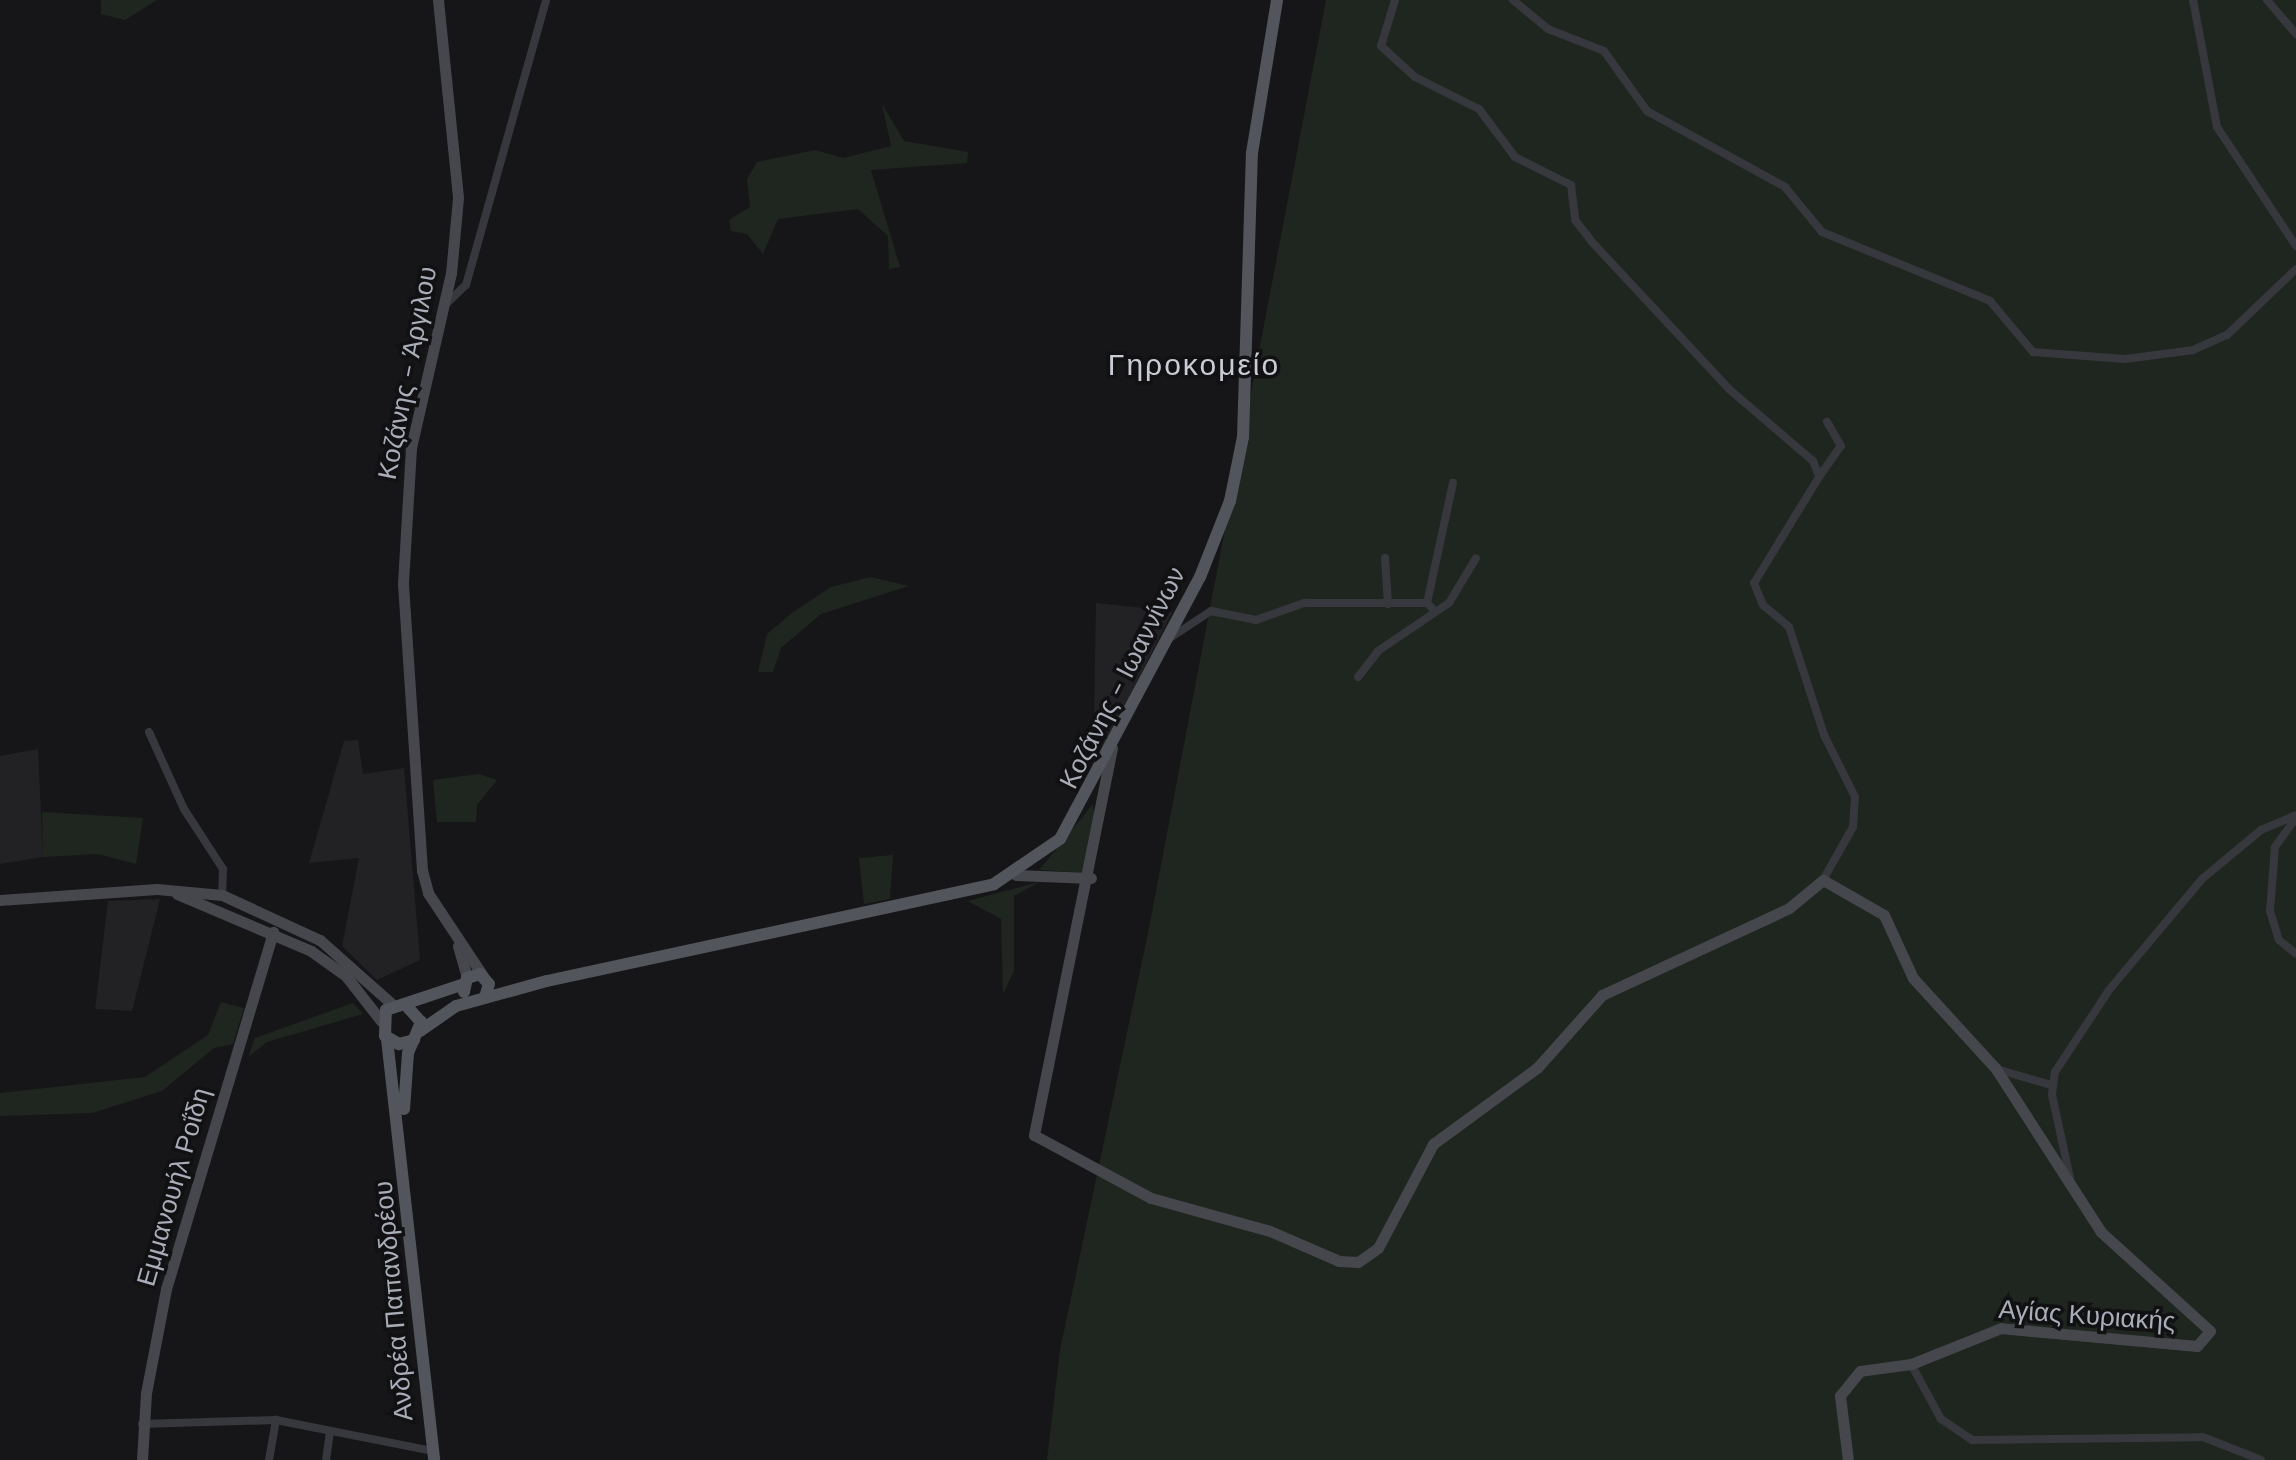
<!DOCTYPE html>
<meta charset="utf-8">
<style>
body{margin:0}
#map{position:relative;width:2296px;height:1460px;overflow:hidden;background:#161618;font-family:"DM Sans",sans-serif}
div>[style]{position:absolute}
.built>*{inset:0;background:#222225}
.green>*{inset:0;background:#1e261f}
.street>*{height:8px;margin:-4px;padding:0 4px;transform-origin:4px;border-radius:4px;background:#37383d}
.secondary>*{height:11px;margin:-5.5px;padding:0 5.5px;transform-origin:5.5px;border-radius:5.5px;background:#45474d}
.primary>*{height:12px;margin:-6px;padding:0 6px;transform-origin:6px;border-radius:6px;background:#53555c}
span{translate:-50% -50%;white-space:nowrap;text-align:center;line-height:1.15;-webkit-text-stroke:7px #111113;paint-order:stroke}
.street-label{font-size:26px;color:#a8adb8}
.quarter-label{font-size:30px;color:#c9ccd4;letter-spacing:2px}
</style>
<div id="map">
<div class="built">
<i style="clip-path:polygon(1096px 603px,1173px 611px,1102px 749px,1094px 718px)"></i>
<i style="clip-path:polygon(358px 740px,363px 774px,404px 768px,420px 960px,377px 980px,342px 946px,359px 858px,309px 863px,344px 741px)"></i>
<i style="clip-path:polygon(38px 749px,43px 857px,0 864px,0 756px)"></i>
<i style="clip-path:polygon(160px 899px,132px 1011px,95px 1009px,108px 901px)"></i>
</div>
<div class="green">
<i style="clip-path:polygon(101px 0,157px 0,125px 20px,101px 14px)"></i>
<i style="clip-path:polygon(1326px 0,2296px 0,2296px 1460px,1047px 1460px,1060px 1350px,1148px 933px)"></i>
<i style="clip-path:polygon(882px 104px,904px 141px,968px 152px,967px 163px,871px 170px,900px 267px,889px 269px,888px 236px,858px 209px,778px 219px,763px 254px,747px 234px,731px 231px,729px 220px,750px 207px,747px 179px,757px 162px,815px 150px,843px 158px,891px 146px)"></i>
<i style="clip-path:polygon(870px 577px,909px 586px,821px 614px,781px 648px,773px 672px,758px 672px,767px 634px,792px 613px,831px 587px)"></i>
<i style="clip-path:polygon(479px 774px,497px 780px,477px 805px,476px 822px,437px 822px,433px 780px)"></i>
<i style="clip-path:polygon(1093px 804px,1096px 837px,1088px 873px,1039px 870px)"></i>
<i style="clip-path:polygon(42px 812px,143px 818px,136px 864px,98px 854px,43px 857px)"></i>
<i style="clip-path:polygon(893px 855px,890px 899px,864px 904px,859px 858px)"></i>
<i style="clip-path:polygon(1039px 882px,1014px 896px,1014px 971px,1003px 994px,1001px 919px,968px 901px)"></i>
<i style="clip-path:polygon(221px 1002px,244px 1008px,233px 1044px,214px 1048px,162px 1091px,92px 1113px,0 1116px,0 1093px,145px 1077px,208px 1035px)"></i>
<i style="clip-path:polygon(353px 1003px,363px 1014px,267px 1042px,248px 1057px,255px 1038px)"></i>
</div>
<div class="street">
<i style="left:1395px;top:0;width:48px;rotate:106.9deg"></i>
<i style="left:1381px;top:46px;width:46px;rotate:42.4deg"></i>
<i style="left:1415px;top:77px;width:72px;rotate:26.6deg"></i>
<i style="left:1479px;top:109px;width:60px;rotate:53.1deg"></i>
<i style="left:1515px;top:157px;width:63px;rotate:26.6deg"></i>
<i style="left:1571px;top:185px;width:35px;rotate:83deg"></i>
<i style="left:1575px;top:220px;width:28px;rotate:52deg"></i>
<i style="left:1592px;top:242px;width:201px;rotate:47deg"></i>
<i style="left:1729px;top:389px;width:111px;rotate:40.6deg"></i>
<i style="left:1813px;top:461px;width:17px;rotate:69deg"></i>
<i style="left:1819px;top:477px;width:124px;rotate:121.5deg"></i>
<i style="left:1754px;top:583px;width:24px;rotate:68deg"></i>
<i style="left:1763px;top:605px;width:34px;rotate:40deg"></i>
<i style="left:1789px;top:627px;width:114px;rotate:72deg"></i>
<i style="left:1824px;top:735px;width:69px;rotate:63.4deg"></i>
<i style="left:1855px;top:797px;width:30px;rotate:94deg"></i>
<i style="left:1853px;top:827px;width:61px;rotate:119.5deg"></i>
<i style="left:1513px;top:0;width:45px;rotate:39.6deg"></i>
<i style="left:1548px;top:29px;width:60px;rotate:21.4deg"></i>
<i style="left:1604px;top:51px;width:74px;rotate:54.4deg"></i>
<i style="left:1647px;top:111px;width:158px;rotate:28.8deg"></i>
<i style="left:1785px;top:187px;width:58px;rotate:50.6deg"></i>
<i style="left:1822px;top:232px;width:182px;rotate:22.3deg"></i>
<i style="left:1990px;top:301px;width:67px;rotate:49.9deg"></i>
<i style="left:2033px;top:352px;width:92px;rotate:4.4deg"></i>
<i style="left:2125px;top:359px;width:69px;rotate:-7.5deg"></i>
<i style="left:2193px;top:350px;width:37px;rotate:-24deg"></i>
<i style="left:2227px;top:335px;width:95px;rotate:-43.7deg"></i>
<i style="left:2193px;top:0;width:129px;rotate:79.3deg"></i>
<i style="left:2217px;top:127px;width:143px;rotate:56.4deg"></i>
<i style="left:2267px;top:0;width:45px;rotate:49.5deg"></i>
<i style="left:445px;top:305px;width:29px;rotate:-44deg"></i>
<i style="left:466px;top:285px;width:296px;rotate:-74.3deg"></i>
<i style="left:1819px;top:477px;width:38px;rotate:-55deg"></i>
<i style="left:1841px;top:446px;width:28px;rotate:-120deg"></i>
<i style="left:1385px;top:558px;width:46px;rotate:86.3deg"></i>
<i style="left:1427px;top:603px;width:123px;rotate:-77.8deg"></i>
<i style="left:1170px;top:638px;width:49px;rotate:-33.4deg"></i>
<i style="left:1211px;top:611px;width:46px;rotate:11.3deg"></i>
<i style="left:1256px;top:620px;width:51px;rotate:-19.5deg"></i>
<i style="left:1304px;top:603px;width:123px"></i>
<i style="left:1427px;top:603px;width:10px;rotate:45deg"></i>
<i style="left:1358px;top:677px;width:33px;rotate:-52deg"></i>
<i style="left:1378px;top:651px;width:86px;rotate:-34.1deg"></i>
<i style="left:1449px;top:603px;width:52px;rotate:-59deg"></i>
<i style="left:149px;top:732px;width:85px;rotate:65.6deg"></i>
<i style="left:184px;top:809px;width:72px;rotate:57deg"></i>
<i style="left:223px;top:869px;width:26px;rotate:92deg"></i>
<i style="left:2296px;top:818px;width:36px;rotate:126deg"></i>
<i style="left:2275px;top:847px;width:64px;rotate:94.5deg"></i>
<i style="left:2270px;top:911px;width:30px;rotate:73deg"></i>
<i style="left:2279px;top:940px;width:22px;rotate:39deg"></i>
<i style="left:1996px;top:1069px;width:57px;rotate:16.2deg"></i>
<i style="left:2070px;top:1178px;width:85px;rotate:-102.2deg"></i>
<i style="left:2052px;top:1095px;width:23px;rotate:-83deg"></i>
<i style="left:2055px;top:1072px;width:98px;rotate:-56.6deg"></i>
<i style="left:2109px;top:990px;width:145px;rotate:-50deg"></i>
<i style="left:2202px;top:879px;width:77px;rotate:-39.7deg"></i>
<i style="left:2261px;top:830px;width:38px;rotate:-23deg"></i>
<i style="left:1911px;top:1364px;width:63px;rotate:61.4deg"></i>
<i style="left:1941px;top:1419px;width:37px;rotate:34deg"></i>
<i style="left:1972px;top:1440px;width:231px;rotate:-0.7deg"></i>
<i style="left:2203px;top:1437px;width:62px;rotate:21.6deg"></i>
<i style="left:142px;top:1424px;width:134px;rotate:-1.7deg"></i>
<i style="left:276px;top:1420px;width:159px;rotate:11.2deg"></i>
<i style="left:269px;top:1460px;width:41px;rotate:-80.1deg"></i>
<i style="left:326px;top:1460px;width:29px;rotate:-82deg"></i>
</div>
<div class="secondary">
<i style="left:438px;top:0;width:199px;rotate:84.2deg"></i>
<i style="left:458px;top:198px;width:75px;rotate:95.3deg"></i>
<i style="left:451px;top:273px;width:180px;rotate:102.9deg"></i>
<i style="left:411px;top:448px;width:136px;rotate:93.4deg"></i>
<i style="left:403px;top:584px;width:287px;rotate:86.2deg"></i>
<i style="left:422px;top:870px;width:24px;rotate:75deg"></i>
<i style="left:428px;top:893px;width:100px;rotate:56.5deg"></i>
<i style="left:1112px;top:748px;width:395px;rotate:101.4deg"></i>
<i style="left:1034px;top:1135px;width:133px;rotate:28.3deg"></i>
<i style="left:1151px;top:1198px;width:123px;rotate:15.5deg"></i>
<i style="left:1270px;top:1231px;width:75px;rotate:23.5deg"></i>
<i style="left:1339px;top:1261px;width:19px;rotate:3deg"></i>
<i style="left:1358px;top:1262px;width:24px;rotate:-35deg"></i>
<i style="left:1378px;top:1248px;width:118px;rotate:-62.1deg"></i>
<i style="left:1433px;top:1144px;width:129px;rotate:-36.2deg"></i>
<i style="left:1537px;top:1068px;width:98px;rotate:-48.3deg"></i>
<i style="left:1602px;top:995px;width:206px;rotate:-24.9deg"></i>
<i style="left:1789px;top:908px;width:44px;rotate:-39.5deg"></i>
<i style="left:1823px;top:880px;width:70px;rotate:29.8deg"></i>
<i style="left:1884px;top:915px;width:69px;rotate:65.3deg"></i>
<i style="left:1913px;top:978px;width:123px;rotate:47.6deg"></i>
<i style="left:1996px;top:1069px;width:194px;rotate:57.2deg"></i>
<i style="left:2101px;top:1232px;width:147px;rotate:42.2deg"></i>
<i style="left:2210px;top:1331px;width:20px;rotate:131deg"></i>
<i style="left:2197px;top:1346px;width:197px;rotate:-174.8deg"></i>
<i style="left:2001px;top:1328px;width:97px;rotate:158.2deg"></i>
<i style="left:1911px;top:1364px;width:51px;rotate:172.2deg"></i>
<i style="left:1860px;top:1371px;width:32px;rotate:129deg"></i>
<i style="left:1840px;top:1396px;width:64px;rotate:82.9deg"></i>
<i style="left:1016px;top:875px;width:75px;rotate:2.3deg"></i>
<i style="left:177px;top:894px;width:146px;rotate:23deg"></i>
<i style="left:311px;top:951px;width:43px;rotate:35.5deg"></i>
<i style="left:346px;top:976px;width:57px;rotate:52.1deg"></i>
<i style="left:0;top:900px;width:157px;rotate:-4deg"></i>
<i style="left:157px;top:889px;width:65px;rotate:5.3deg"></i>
<i style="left:222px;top:895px;width:108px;rotate:24.7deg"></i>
<i style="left:320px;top:940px;width:98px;rotate:41.7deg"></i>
<i style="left:458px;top:946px;width:33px;rotate:74deg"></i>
<i style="left:142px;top:1460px;width:67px;rotate:-86.6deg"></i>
<i style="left:146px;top:1393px;width:106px;rotate:-79.1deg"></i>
<i style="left:166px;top:1289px;width:373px;rotate:-73.3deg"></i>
</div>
<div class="primary">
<i style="left:464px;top:992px;width:14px;rotate:-78deg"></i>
<i style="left:467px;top:978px;width:14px;rotate:-17deg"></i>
<i style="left:480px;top:974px;width:13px;rotate:48deg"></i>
<i style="left:489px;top:984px;width:14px;rotate:107deg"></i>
<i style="left:420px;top:1031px;width:44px;rotate:-34.8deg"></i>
<i style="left:456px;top:1006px;width:94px;rotate:-15.4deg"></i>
<i style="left:547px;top:981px;width:457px;rotate:-12.2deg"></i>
<i style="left:994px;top:884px;width:80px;rotate:-34.3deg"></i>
<i style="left:1060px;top:839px;width:297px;rotate:-61.9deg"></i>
<i style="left:1200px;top:577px;width:82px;rotate:-68.5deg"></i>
<i style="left:1230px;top:501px;width:65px;rotate:-78.5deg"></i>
<i style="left:1243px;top:437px;width:284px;rotate:-88.2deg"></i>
<i style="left:1252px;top:153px;width:155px;rotate:-80.7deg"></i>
<i style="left:387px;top:1039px;width:424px;rotate:83.6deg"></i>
<i style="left:414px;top:1040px;width:16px;rotate:165deg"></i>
<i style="left:399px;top:1044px;width:16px;rotate:-150deg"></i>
<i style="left:385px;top:1036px;width:26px;rotate:-88deg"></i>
<i style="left:386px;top:1010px;width:82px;rotate:-18.4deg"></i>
<i style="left:404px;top:1109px;width:56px;rotate:-85.9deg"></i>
<i style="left:408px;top:1053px;width:34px;rotate:-67deg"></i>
<i style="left:421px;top:1022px;width:24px;rotate:-132deg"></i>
</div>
<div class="street-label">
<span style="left:408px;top:373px;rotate:-79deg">Κοζάνης - Άργιλου</span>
<span style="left:1123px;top:678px;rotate:-63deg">Κοζάνης - Ιωαννίνων</span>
<span style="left:174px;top:1187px;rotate:-74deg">Εμμανουήλ Ροΐδη</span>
<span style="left:394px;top:1301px;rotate:-95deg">Ανδρέα Παπανδρέου</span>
<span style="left:2087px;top:1316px;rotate:4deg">Αγίας Κυριακής</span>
</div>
<div class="quarter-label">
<span style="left:1194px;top:365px">Γηροκομείο</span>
</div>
</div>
